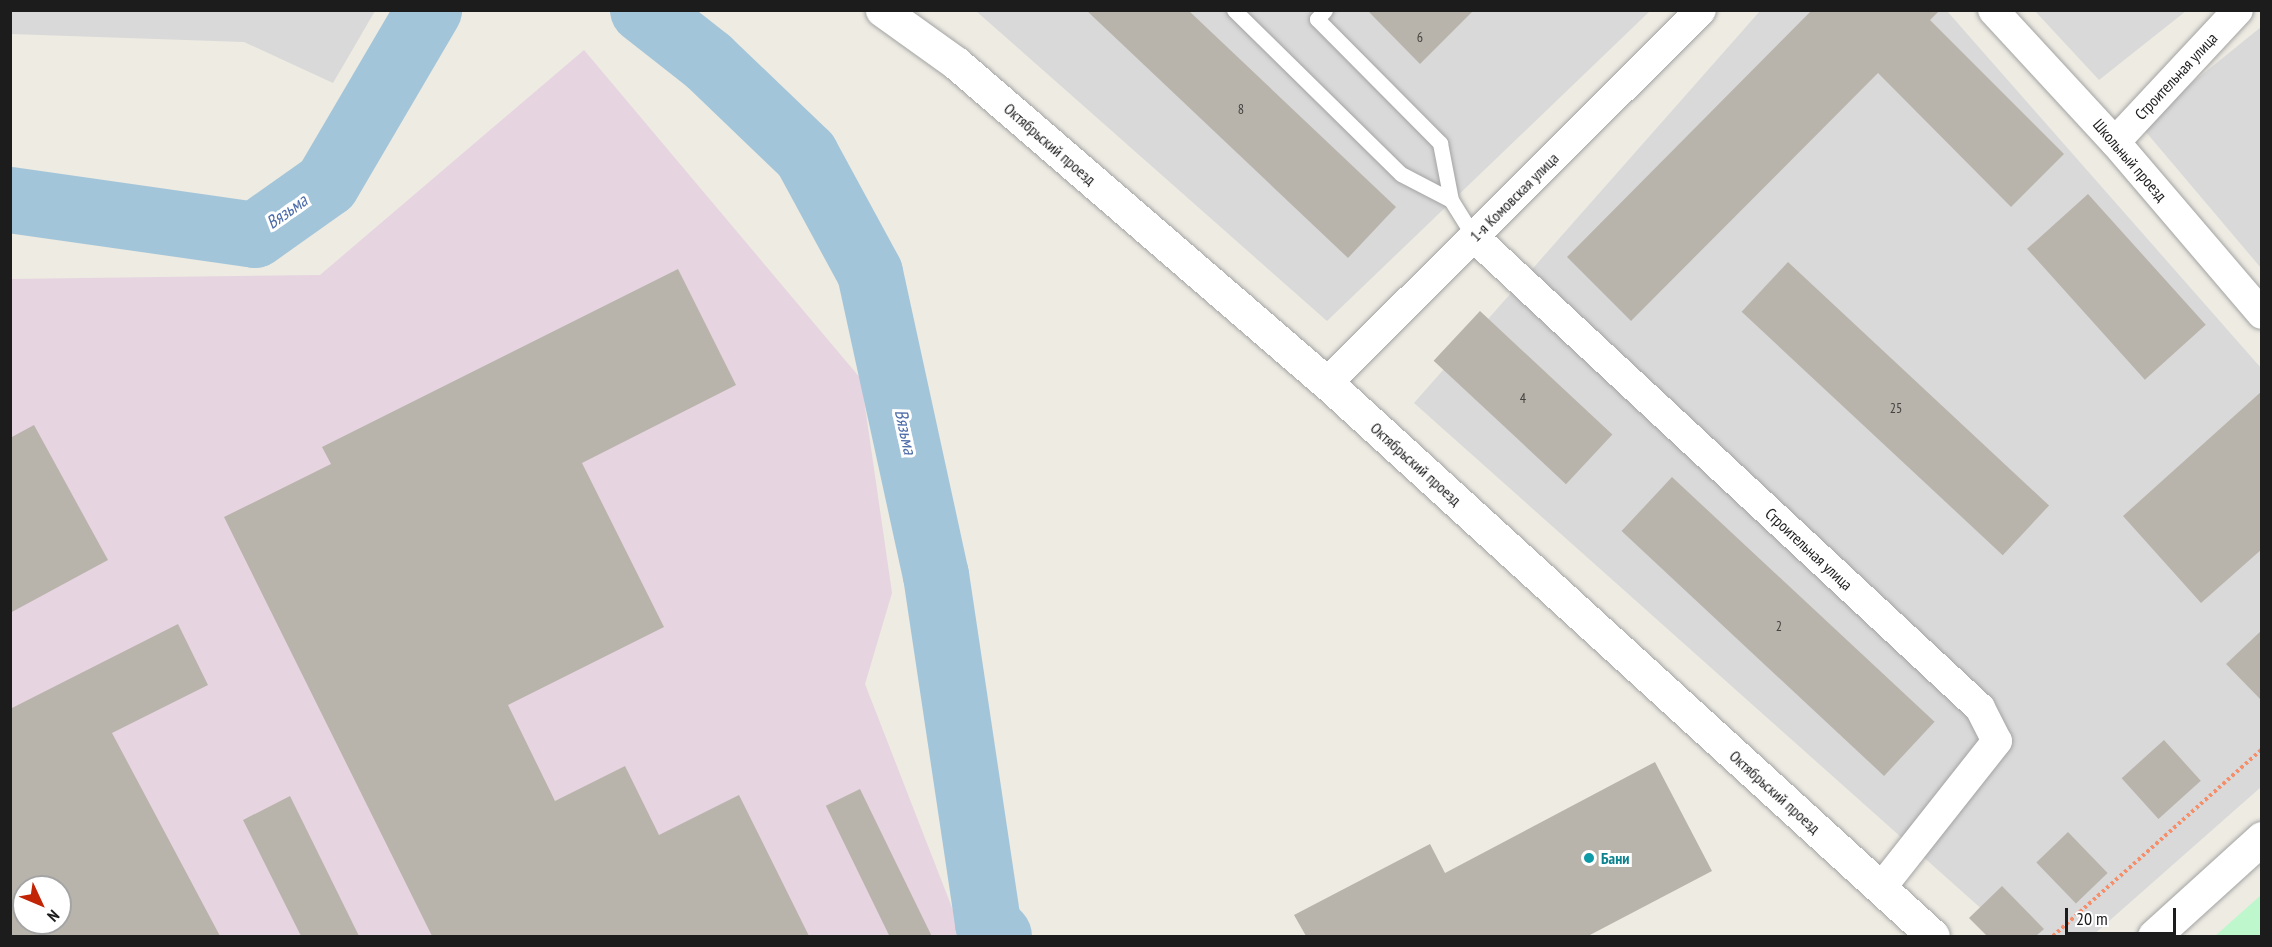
<!DOCTYPE html>
<meta charset="utf-8">
<style>
body{margin:0}
#map{position:relative;width:2272px;height:947px;overflow:hidden;background:#edebe2;font-family:"PT Sans Narrow",sans-serif}
div>[style]{position:absolute}
.residential>*{inset:0;background:#dad9d9}
.industrial>*{inset:0;background:#e6d4e0}
.park>*{inset:0;background:#bff7cc}
.river>*{height:66px;margin:-33px;padding:0 33px;transform-origin:33px;border-radius:33px;background:#a3c5da}
.building>*{inset:0;background:#b9b4ab;transform-origin:0 0}
.path>*{height:4px;margin-top:-2px;transform-origin:0;background:repeating-linear-gradient(90deg,#f58f6b 0 3px,transparent 0 6px)}
.roads{filter:drop-shadow(0 0 2px #a3a3a3) drop-shadow(0 0 2px #a3a3a3)}
.service>*{height:15px;margin:-7.5px;padding:0 7.5px;transform-origin:7.5px;border-radius:7.5px;background:#fff}
.minor>*{height:30px;margin:-15px;padding:0 15px;transform-origin:15px;border-radius:15px;background:#fff}
.tertiary>*{height:33px;margin:-16.5px;padding:0 16.5px;transform-origin:16.5px;border-radius:16.5px;background:#fff}
.dots>*{width:16px;height:16px;translate:-50% -50%;box-sizing:border-box;border:3px solid #fff;border-radius:50%}
span{translate:-50% -50%;white-space:nowrap;text-align:center;line-height:1.15;-webkit-text-stroke:6px #fff;paint-order:stroke}
.number-label{font-size:14px;color:#434240}
.number-label span{-webkit-text-stroke-width:0}
.street-label{font-size:16px;color:#1c1c1c}
.culture-label{font-size:16px;color:#0d838f;font-weight:700}
.left{translate:0 -50%;text-align:left}
.water-label{font-size:18px;color:#4c6ba8;font-style:italic}
.frame{position:absolute;inset:0;border:12px solid #1c1c1c;pointer-events:none}
.north{position:absolute;left:12px;top:875px;width:60px;height:60px;box-sizing:border-box;background:#fff;border:2px solid #a4a4a4;border-radius:50%;rotate:134deg;font-size:16px;font-weight:700;line-height:24px;text-align:center;color:#1c1c1c}
.north::after{content:'';display:block;margin:auto;width:21px;height:27px;background:#c22406;clip-path:polygon(50% 0,100% 100%,50% 72%,0 100%)}
.scale{position:absolute;left:2065px;top:908px;width:111px;height:27px;box-sizing:border-box;border:3px solid #1c1c1c;border-top:0;padding-left:8px;font-size:18px;line-height:21px;white-space:nowrap;color:#1c1c1c;-webkit-text-stroke:4px #fff;paint-order:stroke}
</style>
<div id="map">
<div class="residential">
<i style="clip-path:polygon(11px 10px,375px 10px,375px 11px,333px 83px,244px 42px,11px 34px)"></i>
<i style="clip-path:polygon(976px 11px,1650px 11px,1327px 321px)"></i>
<i style="clip-path:polygon(1760px 11px,1947px 11px,2261px 368px,2261px 787px,2092px 936px,2012px 936px,1414px 403px)"></i>
<i style="clip-path:polygon(2035px 11px,2186px 11px,2099px 80px)"></i>
<i style="clip-path:polygon(2261px 27px,2261px 268px,2140px 125px)"></i>
</div>
<div class="industrial">
<i style="clip-path:polygon(evenodd,584px 50px,861px 379px,892px 593px,865px 684px,963px 936px,11px 936px,11px 279px,320px 275px,584px 50px,24px 887px,60px 887px,60px 923px,24px 923px,24px 887px)"></i>
</div>
<div class="park">
<i style="clip-path:polygon(2261px 895px,2261px 936px,2215px 936px)"></i>
</div>
<div class="river">
<i style="left:643px;top:10px;width:83px;rotate:38.1deg"></i>
<i style="left:708px;top:61px;width:136px;rotate:43.8deg"></i>
<i style="left:806px;top:155px;width:134px;rotate:61.5deg"></i>
<i style="left:870px;top:273px;width:309px;rotate:77.7deg"></i>
<i style="left:936px;top:575px;width:353px;rotate:81.5deg"></i>
<i style="left:988px;top:924px;width:16px;rotate:47deg"></i>
<i style="left:10px;top:200px;width:247px;rotate:8.1deg"></i>
<i style="left:255px;top:235px;width:88px;rotate:-35.3deg"></i>
<i style="left:327px;top:184px;width:202px;rotate:-59.6deg"></i>
</div>
<div class="building">
<i style="clip-path:polygon(1086px 10px,1188px 10px,1396px 207px,1348px 258px)"></i>
<i style="clip-path:polygon(1367px 10px,1474px 10px,1420px 64px)"></i>
<i style="clip-path:polygon(1812px 10px,1940px 10px,1930px 20px,2064px 154px,2011px 207px,1878px 73px,1631px 321px,1567px 257px)"></i>
<i style="left:2088px;top:194px;width:176px;height:82px;rotate:48deg"></i>
<i style="left:1788px;top:262px;width:357px;height:68px;rotate:43deg"></i>
<i style="clip-path:polygon(678px 269px,736px 385px,582px 463px,664px 627px,508px 705px,555px 801px,625px 766px,659px 835px,739px 795px,809px 936px,432px 936px,224px 517px,331px 464px,322px 447px)"></i>
<i style="left:1480px;top:311px;width:181px;height:68px;rotate:43deg"></i>
<i style="clip-path:polygon(2262px 391px,2262px 549px,2201px 603px,2123px 516px)"></i>
<i style="clip-path:polygon(34px 425px,108px 560px,10px 613px,10px 438px)"></i>
<i style="left:1672px;top:477px;width:359px;height:74px;rotate:43deg"></i>
<i style="clip-path:polygon(evenodd,178px 624px,208px 685px,112px 733px,220px 936px,10px 936px,10px 709px,178px 624px,24px 887px,60px 887px,60px 923px,24px 923px,24px 887px)"></i>
<i style="clip-path:polygon(2262px 630px,2262px 701px,2226px 664px)"></i>
<i style="left:2164px;top:740px;width:55px;height:57px;rotate:48deg"></i>
<i style="clip-path:polygon(1655px 762px,1712px 871px,1588px 936px,1306px 936px,1294px 915px,1430px 844px,1445px 873px)"></i>
<i style="left:860px;top:789px;width:164px;height:38px;rotate:64deg"></i>
<i style="clip-path:polygon(290px 796px,359px 936px,301px 936px,243px 820px)"></i>
<i style="left:2068px;top:832px;width:57px;height:44px;rotate:46deg"></i>
<i style="clip-path:polygon(2002px 886px,2044px 929px,2036px 936px,1987px 936px,1969px 918px)"></i>
</div>
<div class="path">
<i style="left:2053px;top:936px;width:280px;rotate:-41.8deg"></i>
</div>
<div class="roads">
<div class="service">
<i style="left:1234px;top:10px;width:234px;rotate:44.5deg"></i>
<i style="left:1401px;top:174px;width:56px;rotate:27.5deg"></i>
<i style="left:1325px;top:10px;width:12px;rotate:132deg"></i>
<i style="left:1317px;top:19px;width:175px;rotate:45.2deg"></i>
<i style="left:1440px;top:143px;width:58px;rotate:79.1deg"></i>
<i style="left:1451px;top:200px;width:44px;rotate:58.1deg"></i>
</div>
<div class="minor">
<i style="left:1993px;top:10px;width:180px;rotate:47.3deg"></i>
<i style="left:2115px;top:142px;width:226px;rotate:49.5deg"></i>
<i style="left:2115px;top:142px;width:180px;rotate:-47deg"></i>
<i style="left:1474px;top:237px;width:691px;rotate:42.95deg"></i>
<i style="left:1980px;top:708px;width:37px;rotate:63deg"></i>
<i style="left:1997px;top:741px;width:187px;rotate:128.3deg"></i>
<i style="left:1327px;top:383px;width:528px;rotate:-44.92deg"></i>
</div>
<div class="tertiary">
<i style="left:882px;top:10px;width:91px;rotate:35.6deg"></i>
<i style="left:956px;top:63px;width:490px;rotate:40.8deg"></i>
<i style="left:1327px;top:383px;width:820px;rotate:42.38deg"></i>
<i style="left:2154px;top:936px;width:146px;rotate:-42.2deg"></i>
</div>
</div>
<div class="dots">
<i style="left:1589px;top:858px;background:#0f9aa8"></i>
</div>
<div class="number-label">
<span style="left:1420px;top:37px">6</span>
<span style="left:1241px;top:109px">8</span>
<span style="left:1523px;top:398px">4</span>
<span style="left:1896px;top:408px">25</span>
<span style="left:1779px;top:626px">2</span>
</div>
<div class="street-label">
<span style="left:2176px;top:76px;rotate:-47deg">Строительная улица</span>
<span style="left:1050px;top:144px;rotate:41deg">Октябрьский проезд</span>
<span style="left:2130px;top:160px;rotate:49deg">Школьный проезд</span>
<span style="left:1514px;top:197px;rotate:-45deg">1-я Комовская улица</span>
<span style="left:1416px;top:464px;rotate:42deg">Октябрьский проезд</span>
<span style="left:1809px;top:549px;rotate:43deg">Строительная улица</span>
<span style="left:1775px;top:792px;rotate:42deg">Октябрьский проезд</span>
</div>
<div class="culture-label">
<span class="left" style="left:1601px;top:858px">Бани</span>
</div>
<div class="water-label">
<span style="left:287px;top:212px;rotate:-35deg">Вязьма</span>
<span style="left:905px;top:432px;rotate:78deg">Вязьма</span>
</div>
<div class="frame"></div>
<div class="north">N</div>
<div class="scale">20 m</div>
</div>
